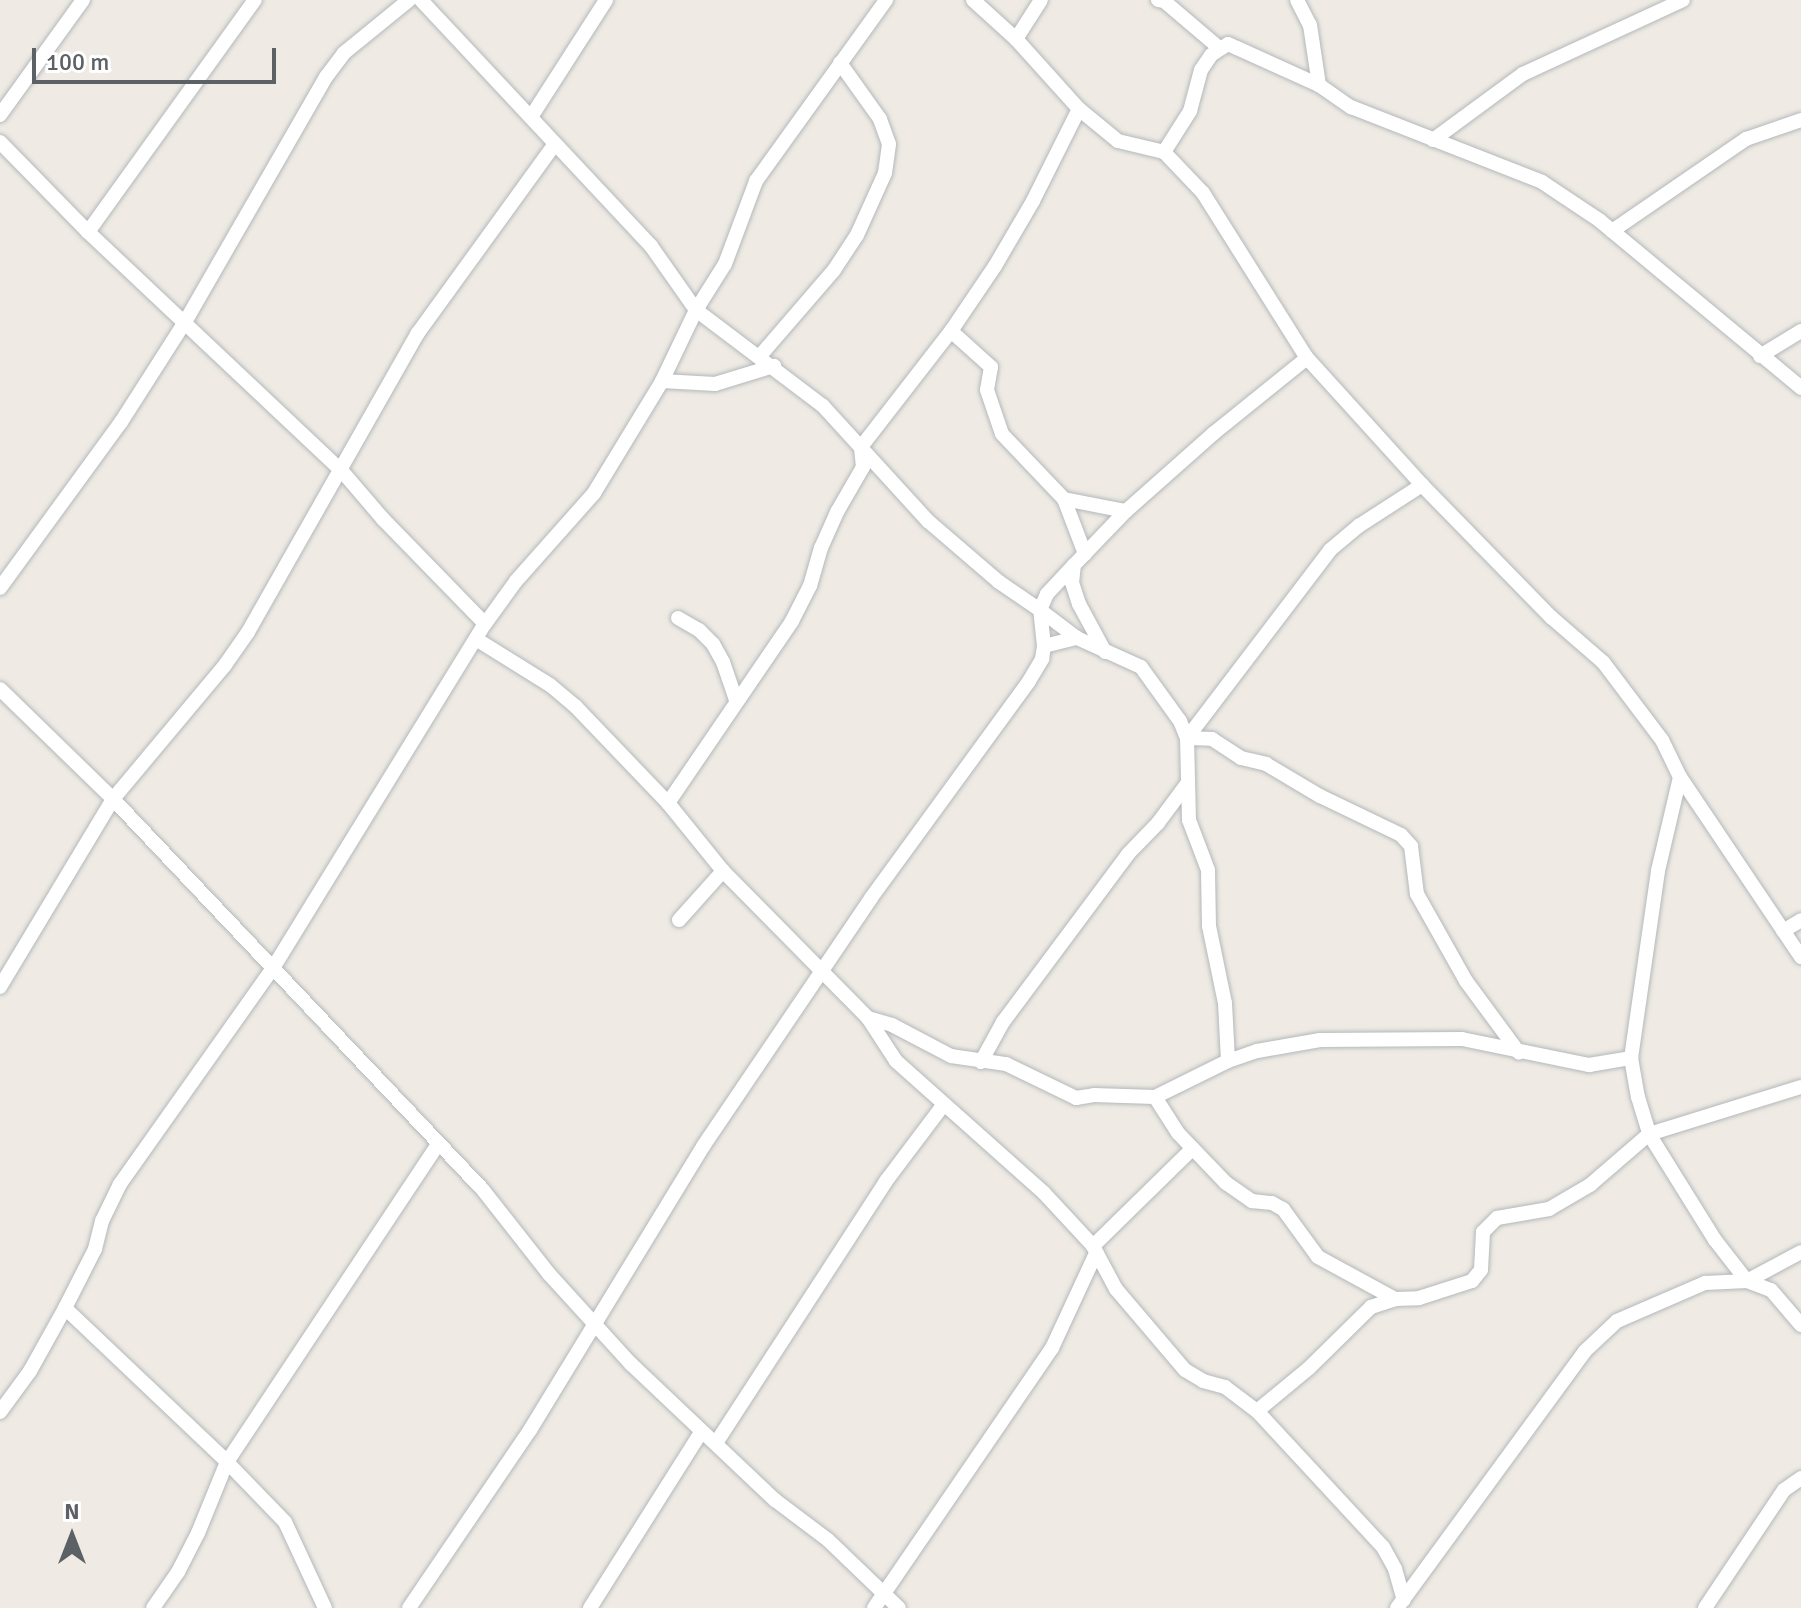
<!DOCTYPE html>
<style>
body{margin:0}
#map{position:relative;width:1801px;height:1608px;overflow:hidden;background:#efebe4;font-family:Signika,sans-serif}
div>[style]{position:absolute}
.roads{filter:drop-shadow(0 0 2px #b4b8bb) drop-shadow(0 0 2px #b4b8bb)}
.minor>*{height:14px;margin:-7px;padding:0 7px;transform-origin:7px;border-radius:7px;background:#fff}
span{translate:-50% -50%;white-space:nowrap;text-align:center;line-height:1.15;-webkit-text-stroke:6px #fff;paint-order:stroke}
.north{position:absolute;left:32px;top:1496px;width:80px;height:80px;-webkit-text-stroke:6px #fff;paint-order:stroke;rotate:0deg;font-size:22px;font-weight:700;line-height:32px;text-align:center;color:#5c6165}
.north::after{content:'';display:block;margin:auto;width:28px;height:36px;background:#5c6165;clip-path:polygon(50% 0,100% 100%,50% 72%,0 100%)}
.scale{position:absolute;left:32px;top:48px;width:244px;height:36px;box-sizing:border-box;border:4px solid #5c6165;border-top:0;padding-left:10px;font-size:24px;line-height:28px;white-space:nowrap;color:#5c6165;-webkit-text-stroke:6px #fff;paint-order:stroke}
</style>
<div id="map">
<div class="roads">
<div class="minor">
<i style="left:973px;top:0;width:58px;rotate:42.2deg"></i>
<i style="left:1016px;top:39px;width:94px;rotate:48deg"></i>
<i style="left:1079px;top:109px;width:50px;rotate:39.4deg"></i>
<i style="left:1118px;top:141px;width:47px;rotate:13.4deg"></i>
<i style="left:1164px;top:152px;width:57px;rotate:46.4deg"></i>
<i style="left:1203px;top:193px;width:195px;rotate:57.8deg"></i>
<i style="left:1307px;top:358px;width:171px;rotate:47.8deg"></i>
<i style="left:1422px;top:485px;width:185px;rotate:45.7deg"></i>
<i style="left:1551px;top:617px;width:69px;rotate:40.9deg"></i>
<i style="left:1603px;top:662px;width:98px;rotate:52.9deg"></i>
<i style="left:1662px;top:740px;width:41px;rotate:64.1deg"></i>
<i style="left:1680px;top:777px;width:97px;rotate:103.2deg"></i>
<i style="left:1658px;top:871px;width:189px;rotate:98.2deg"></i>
<i style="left:1631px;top:1058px;width:40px;rotate:80deg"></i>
<i style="left:1638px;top:1097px;width:39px;rotate:73deg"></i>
<i style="left:1649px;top:1134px;width:125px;rotate:58.1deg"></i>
<i style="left:1715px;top:1240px;width:52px;rotate:52deg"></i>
<i style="left:1747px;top:1281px;width:26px;rotate:21deg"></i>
<i style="left:1771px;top:1290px;width:46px;rotate:49.4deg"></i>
<i style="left:1158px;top:0;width:6px;rotate:9deg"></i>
<i style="left:1164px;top:1px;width:71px;rotate:40.4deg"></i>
<i style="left:1297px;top:0;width:28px;rotate:63deg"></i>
<i style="left:1310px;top:25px;width:61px;rotate:81.5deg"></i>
<i style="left:1016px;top:39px;width:46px;rotate:-57.3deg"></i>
<i style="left:1079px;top:109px;width:103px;rotate:116.6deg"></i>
<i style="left:1033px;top:201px;width:75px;rotate:120.3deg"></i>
<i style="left:995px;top:266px;width:78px;rotate:124.1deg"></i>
<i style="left:951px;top:331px;width:54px;rotate:42deg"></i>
<i style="left:991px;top:367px;width:23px;rotate:100deg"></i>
<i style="left:987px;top:390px;width:46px;rotate:71.2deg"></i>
<i style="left:1002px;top:434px;width:90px;rotate:46.4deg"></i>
<i style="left:1064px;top:499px;width:59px;rotate:69.1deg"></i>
<i style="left:0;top:115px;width:142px;rotate:-54.2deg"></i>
<i style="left:531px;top:117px;width:139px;rotate:-57.3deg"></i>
<i style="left:1433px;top:140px;width:112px;rotate:-36.3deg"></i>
<i style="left:1523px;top:74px;width:176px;rotate:-24.8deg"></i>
<i style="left:0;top:142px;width:126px;rotate:45.6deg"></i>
<i style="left:88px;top:232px;width:347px;rotate:43.3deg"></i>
<i style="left:341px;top:470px;width:65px;rotate:49.4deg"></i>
<i style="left:383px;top:519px;width:146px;rotate:45.8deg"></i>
<i style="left:1164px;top:152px;width:49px;rotate:-57.6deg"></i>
<i style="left:1190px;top:111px;width:42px;rotate:-75deg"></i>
<i style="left:1201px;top:70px;width:18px;rotate:-56deg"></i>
<i style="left:1211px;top:55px;width:20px;rotate:-33deg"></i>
<i style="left:1228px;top:44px;width:10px;rotate:24deg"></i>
<i style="left:1237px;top:48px;width:90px;rotate:24.3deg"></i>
<i style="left:1319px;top:85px;width:39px;rotate:35deg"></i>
<i style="left:1351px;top:107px;width:205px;rotate:21.4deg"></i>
<i style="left:1542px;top:182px;width:69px;rotate:33.7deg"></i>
<i style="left:1599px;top:220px;width:263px;rotate:39.7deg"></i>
<i style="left:1612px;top:231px;width:163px;rotate:-34.5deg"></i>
<i style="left:1746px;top:139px;width:58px;rotate:-19.1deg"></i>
<i style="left:88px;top:232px;width:286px;rotate:-54.3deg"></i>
<i style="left:1760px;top:356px;width:48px;rotate:-31.4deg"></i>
<i style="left:759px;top:357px;width:115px;rotate:-49.2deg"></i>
<i style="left:834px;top:270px;width:42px;rotate:-56.7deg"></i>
<i style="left:857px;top:235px;width:68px;rotate:-65.7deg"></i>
<i style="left:885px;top:173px;width:29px;rotate:-82deg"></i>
<i style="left:889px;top:144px;width:27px;rotate:-110deg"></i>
<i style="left:880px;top:119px;width:69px;rotate:-125.5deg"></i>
<i style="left:662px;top:381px;width:53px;rotate:3.2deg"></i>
<i style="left:715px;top:384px;width:62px;rotate:-17deg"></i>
<i style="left:1064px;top:499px;width:63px;rotate:11deg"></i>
<i style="left:1074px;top:565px;width:40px;rotate:133deg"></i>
<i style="left:1047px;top:594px;width:17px;rotate:114deg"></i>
<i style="left:1040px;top:610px;width:46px;rotate:37.1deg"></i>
<i style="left:1077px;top:638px;width:70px;rotate:24.4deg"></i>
<i style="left:1141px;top:667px;width:67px;rotate:54.2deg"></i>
<i style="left:1180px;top:721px;width:18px;rotate:68deg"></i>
<i style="left:1187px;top:738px;width:82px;rotate:88.6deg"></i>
<i style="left:1189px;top:820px;width:53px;rotate:69.2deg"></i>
<i style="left:1208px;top:870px;width:56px;rotate:89deg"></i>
<i style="left:1209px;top:926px;width:79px;rotate:78.3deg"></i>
<i style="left:1225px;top:1003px;width:58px;rotate:87deg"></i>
<i style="left:0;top:588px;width:205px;rotate:-53.9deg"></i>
<i style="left:121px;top:422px;width:119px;rotate:-57.4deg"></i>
<i style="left:185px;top:322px;width:283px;rotate:-60.1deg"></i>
<i style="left:326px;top:77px;width:30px;rotate:-53deg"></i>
<i style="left:344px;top:53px;width:84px;rotate:-39.2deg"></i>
<i style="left:678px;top:618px;width:24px;rotate:30deg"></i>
<i style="left:699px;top:630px;width:20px;rotate:45deg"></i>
<i style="left:713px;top:644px;width:21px;rotate:61deg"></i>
<i style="left:723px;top:662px;width:40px;rotate:71.1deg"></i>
<i style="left:476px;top:639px;width:87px;rotate:31.9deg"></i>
<i style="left:550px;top:685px;width:34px;rotate:40deg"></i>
<i style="left:576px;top:707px;width:133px;rotate:46.2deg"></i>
<i style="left:668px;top:803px;width:87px;rotate:51deg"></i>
<i style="left:723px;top:871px;width:206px;rotate:45.4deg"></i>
<i style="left:868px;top:1018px;width:51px;rotate:56.9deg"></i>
<i style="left:896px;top:1061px;width:198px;rotate:41.7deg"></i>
<i style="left:1044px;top:1193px;width:72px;rotate:47.2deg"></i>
<i style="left:1093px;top:1246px;width:49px;rotate:61.9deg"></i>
<i style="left:1116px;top:1289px;width:106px;rotate:49.6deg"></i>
<i style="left:1185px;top:1370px;width:21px;rotate:31deg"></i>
<i style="left:1203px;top:1381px;width:23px;rotate:15deg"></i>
<i style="left:1225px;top:1387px;width:40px;rotate:37deg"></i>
<i style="left:1257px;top:1411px;width:67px;rotate:-39.6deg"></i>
<i style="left:1309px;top:1368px;width:87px;rotate:-44.5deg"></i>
<i style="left:1371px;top:1307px;width:25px;rotate:-18deg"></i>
<i style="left:1395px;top:1299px;width:24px;rotate:-2deg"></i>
<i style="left:1419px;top:1298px;width:56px;rotate:-17.8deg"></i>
<i style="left:1472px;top:1281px;width:14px;rotate:-51deg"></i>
<i style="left:1481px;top:1270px;width:38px;rotate:-87deg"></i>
<i style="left:1483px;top:1232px;width:20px;rotate:-45deg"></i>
<i style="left:1497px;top:1218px;width:53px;rotate:-9.8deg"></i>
<i style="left:1549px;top:1209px;width:48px;rotate:-30.3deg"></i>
<i style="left:1590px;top:1185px;width:78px;rotate:-40.8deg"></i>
<i style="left:1649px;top:1134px;width:159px;rotate:-17.2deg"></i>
<i style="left:1044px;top:646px;width:34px;rotate:-14deg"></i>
<i style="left:1105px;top:652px;width:55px;rotate:-118.4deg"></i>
<i style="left:1079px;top:604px;width:22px;rotate:-108deg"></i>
<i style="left:1072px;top:583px;width:18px;rotate:-84deg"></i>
<i style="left:1074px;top:565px;width:75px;rotate:-46.1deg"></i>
<i style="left:1126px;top:511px;width:118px;rotate:-41.6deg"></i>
<i style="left:1214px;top:433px;width:119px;rotate:-38.9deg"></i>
<i style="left:0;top:689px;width:158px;rotate:44.2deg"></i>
<i style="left:113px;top:799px;width:538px;rotate:46.58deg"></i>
<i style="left:483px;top:1190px;width:107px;rotate:51.8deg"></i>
<i style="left:549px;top:1274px;width:122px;rotate:47.7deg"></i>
<i style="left:631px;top:1364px;width:198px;rotate:43.4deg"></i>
<i style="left:775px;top:1500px;width:66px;rotate:37deg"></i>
<i style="left:828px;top:1540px;width:98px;rotate:43.8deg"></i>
<i style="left:1187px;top:738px;width:25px;rotate:2deg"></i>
<i style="left:1212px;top:739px;width:35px;rotate:33deg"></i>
<i style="left:1241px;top:758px;width:26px;rotate:13deg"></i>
<i style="left:1266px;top:764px;width:63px;rotate:30.7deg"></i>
<i style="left:1320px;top:796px;width:90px;rotate:25.7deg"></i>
<i style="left:1401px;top:835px;width:15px;rotate:48deg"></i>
<i style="left:1411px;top:846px;width:48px;rotate:82.9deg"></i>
<i style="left:1417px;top:894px;width:100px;rotate:60.6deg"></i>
<i style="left:1466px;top:981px;width:89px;rotate:53.6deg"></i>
<i style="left:1187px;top:738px;width:236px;rotate:-52.7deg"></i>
<i style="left:1330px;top:550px;width:39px;rotate:-40deg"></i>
<i style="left:1360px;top:525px;width:74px;rotate:-32.8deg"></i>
<i style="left:1680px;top:777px;width:217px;rotate:56.1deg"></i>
<i style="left:668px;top:803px;width:220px;rotate:-55.7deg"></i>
<i style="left:792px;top:621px;width:39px;rotate:-63deg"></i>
<i style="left:810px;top:586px;width:40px;rotate:-74deg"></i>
<i style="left:821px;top:548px;width:39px;rotate:-66deg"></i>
<i style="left:837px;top:512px;width:52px;rotate:-60deg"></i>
<i style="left:863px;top:467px;width:20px;rotate:-96deg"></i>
<i style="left:861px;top:447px;width:147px;rotate:-52.2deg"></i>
<i style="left:679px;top:920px;width:66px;rotate:-48.1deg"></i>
<i style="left:1783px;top:931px;width:21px;rotate:-31deg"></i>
<i style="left:0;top:987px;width:219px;rotate:-59deg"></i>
<i style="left:113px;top:799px;width:175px;rotate:-50.1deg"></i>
<i style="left:225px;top:665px;width:40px;rotate:-55.1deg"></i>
<i style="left:248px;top:632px;width:344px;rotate:-60.4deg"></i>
<i style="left:418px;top:333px;width:233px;rotate:-54.1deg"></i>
<i style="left:868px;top:1018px;width:25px;rotate:16deg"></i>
<i style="left:892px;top:1025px;width:67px;rotate:27.7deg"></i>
<i style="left:951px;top:1056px;width:56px;rotate:8.3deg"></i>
<i style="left:1006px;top:1064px;width:78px;rotate:25.9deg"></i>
<i style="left:1076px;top:1098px;width:18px;rotate:-9deg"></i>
<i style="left:1094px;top:1095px;width:61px;rotate:1.9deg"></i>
<i style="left:1155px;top:1097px;width:81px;rotate:-26.3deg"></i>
<i style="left:1228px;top:1061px;width:31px;rotate:-19deg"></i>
<i style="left:1257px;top:1051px;width:64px;rotate:-9.9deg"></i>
<i style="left:1320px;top:1040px;width:142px;rotate:-0.4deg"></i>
<i style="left:1462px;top:1039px;width:130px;rotate:11.6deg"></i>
<i style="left:1589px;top:1065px;width:43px;rotate:-9.5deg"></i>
<i style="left:981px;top:1062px;width:46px;rotate:-61.2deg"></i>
<i style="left:1003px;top:1022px;width:209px;rotate:-53.3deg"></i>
<i style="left:1128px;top:854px;width:43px;rotate:-45.9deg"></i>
<i style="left:1158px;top:823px;width:49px;rotate:-53.4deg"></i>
<i style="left:1155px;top:1097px;width:43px;rotate:57.4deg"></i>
<i style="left:1178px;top:1133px;width:69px;rotate:46.2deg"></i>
<i style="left:1226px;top:1183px;width:32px;rotate:35deg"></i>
<i style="left:1252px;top:1201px;width:20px;rotate:6deg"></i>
<i style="left:1272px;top:1203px;width:13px;rotate:29deg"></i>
<i style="left:1283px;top:1209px;width:59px;rotate:53.9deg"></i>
<i style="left:1318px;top:1257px;width:88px;rotate:28.6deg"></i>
<i style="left:1093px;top:1246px;width:139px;rotate:-44.4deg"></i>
<i style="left:65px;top:1308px;width:224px;rotate:43.5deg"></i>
<i style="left:227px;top:1462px;width:83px;rotate:46deg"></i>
<i style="left:285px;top:1522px;width:95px;rotate:65.1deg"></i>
<i style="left:1257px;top:1411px;width:185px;rotate:47.2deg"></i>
<i style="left:1383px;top:1547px;width:25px;rotate:61deg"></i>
<i style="left:1395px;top:1569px;width:32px;rotate:74deg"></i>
<i style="left:0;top:1412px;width:51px;rotate:-53.8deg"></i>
<i style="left:30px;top:1371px;width:72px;rotate:-60.9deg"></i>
<i style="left:65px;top:1308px;width:66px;rotate:-63deg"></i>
<i style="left:95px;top:1249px;width:29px;rotate:-76deg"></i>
<i style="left:102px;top:1221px;width:41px;rotate:-64.1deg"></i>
<i style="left:120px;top:1184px;width:265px;rotate:-54.7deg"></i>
<i style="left:273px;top:968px;width:404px;rotate:-58.4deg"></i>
<i style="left:485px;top:624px;width:53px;rotate:-54.2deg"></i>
<i style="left:516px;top:581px;width:118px;rotate:-48.4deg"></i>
<i style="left:594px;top:493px;width:131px;rotate:-58.7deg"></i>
<i style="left:662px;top:381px;width:79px;rotate:-64.4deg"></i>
<i style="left:696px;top:310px;width:54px;rotate:-57.8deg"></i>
<i style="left:725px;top:264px;width:89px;rotate:-69.5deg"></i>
<i style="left:756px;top:181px;width:223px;rotate:-54.3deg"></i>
<i style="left:716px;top:1443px;width:312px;rotate:-57deg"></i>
<i style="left:886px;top:1181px;width:96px;rotate:-53deg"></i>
<i style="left:153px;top:1608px;width:44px;rotate:-55.2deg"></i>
<i style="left:178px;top:1572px;width:44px;rotate:-62.9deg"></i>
<i style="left:198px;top:1533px;width:77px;rotate:-67.8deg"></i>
<i style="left:227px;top:1462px;width:382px;rotate:-56.4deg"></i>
<i style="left:409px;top:1608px;width:215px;rotate:-55.8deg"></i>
<i style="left:530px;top:1430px;width:334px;rotate:-58.6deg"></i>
<i style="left:704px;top:1145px;width:298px;rotate:-55.9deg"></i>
<i style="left:871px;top:898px;width:268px;rotate:-53.9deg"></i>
<i style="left:1029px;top:681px;width:26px;rotate:-59deg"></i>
<i style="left:1042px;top:659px;width:13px;rotate:-81deg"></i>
<i style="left:1044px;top:646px;width:36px;rotate:-96deg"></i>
<i style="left:1040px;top:610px;width:50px;rotate:-145.7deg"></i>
<i style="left:999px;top:582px;width:94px;rotate:-139.3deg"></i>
<i style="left:928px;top:521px;width:156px;rotate:-132.4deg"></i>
<i style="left:823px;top:406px;width:159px;rotate:-142.9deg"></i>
<i style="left:696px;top:310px;width:78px;rotate:-125.1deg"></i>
<i style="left:651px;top:246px;width:337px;rotate:-133.1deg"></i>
<i style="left:590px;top:1608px;width:209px;rotate:-57.7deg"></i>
<i style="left:874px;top:1608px;width:315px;rotate:-55.6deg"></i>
<i style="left:1052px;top:1348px;width:105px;rotate:-65.1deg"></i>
<i style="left:1397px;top:1608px;width:318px;rotate:-53.8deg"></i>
<i style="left:1585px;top:1351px;width:44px;rotate:-43.2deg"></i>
<i style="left:1617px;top:1321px;width:96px;rotate:-23.4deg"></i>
<i style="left:1705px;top:1283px;width:42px;rotate:-2.7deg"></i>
<i style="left:1747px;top:1281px;width:61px;rotate:-28.2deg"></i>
<i style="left:1705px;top:1608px;width:142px;rotate:-56.2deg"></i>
<i style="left:1784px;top:1490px;width:21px;rotate:-35deg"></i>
</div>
</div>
<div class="north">N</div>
<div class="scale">100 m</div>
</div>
